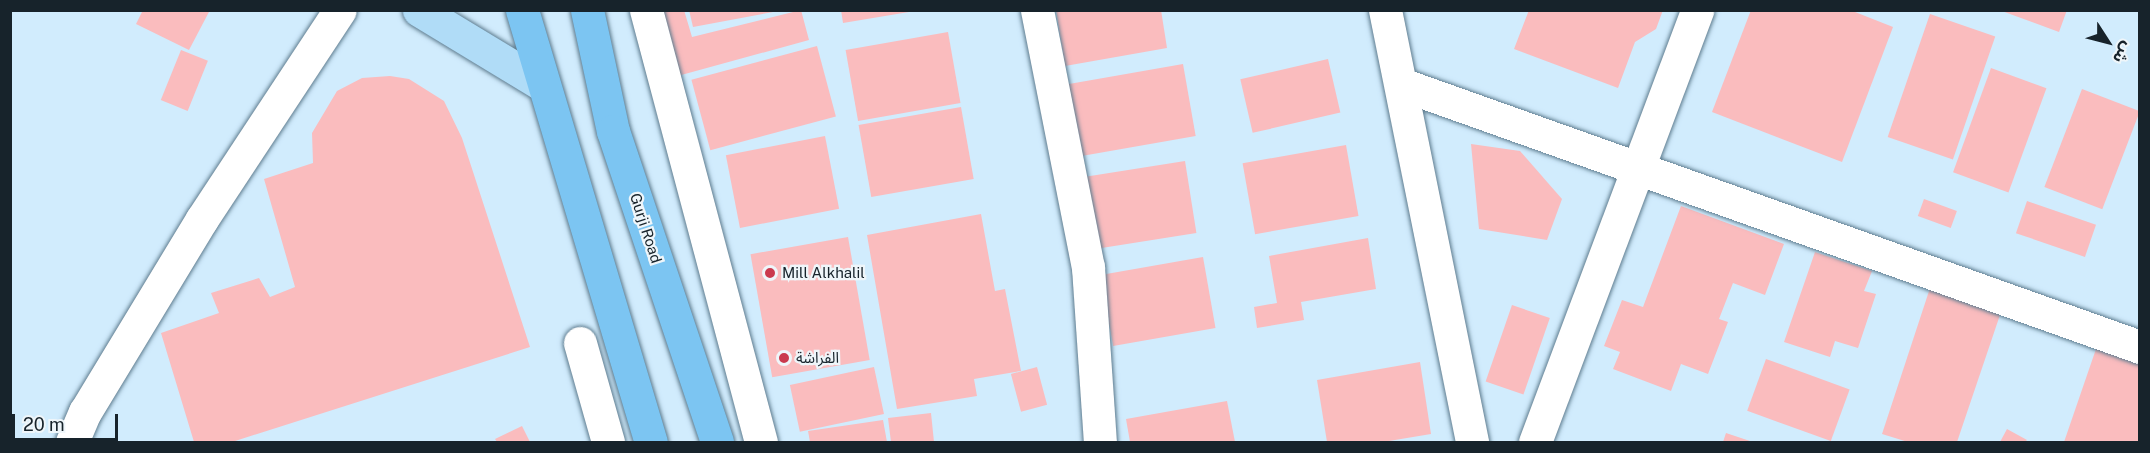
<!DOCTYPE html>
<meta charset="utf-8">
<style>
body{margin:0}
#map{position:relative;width:2150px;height:453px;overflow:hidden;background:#d1ecfd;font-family:"Public Sans","Noto Sans Arabic",sans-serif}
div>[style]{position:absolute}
.building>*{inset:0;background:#fabcbe;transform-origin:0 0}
.roads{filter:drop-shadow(0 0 2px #5e7c8f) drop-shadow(0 0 2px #5e7c8f)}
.minor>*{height:33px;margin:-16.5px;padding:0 16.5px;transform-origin:16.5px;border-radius:16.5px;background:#fff}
.major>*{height:33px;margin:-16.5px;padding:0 16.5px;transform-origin:16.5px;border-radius:16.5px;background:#b0dcf7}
.highway>*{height:33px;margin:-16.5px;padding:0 16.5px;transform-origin:16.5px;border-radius:16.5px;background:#7cc5f2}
.dots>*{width:16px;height:16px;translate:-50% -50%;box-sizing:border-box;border:3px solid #eff6fa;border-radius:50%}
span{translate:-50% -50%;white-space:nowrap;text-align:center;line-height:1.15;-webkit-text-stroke:4.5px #eff6fa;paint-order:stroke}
.street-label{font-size:15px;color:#17232b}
.poi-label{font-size:15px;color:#17232b}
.left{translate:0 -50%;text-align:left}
.frame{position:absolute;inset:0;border:12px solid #17232b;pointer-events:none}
.north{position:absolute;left:2078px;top:12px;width:60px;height:60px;-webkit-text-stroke:4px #eff6fa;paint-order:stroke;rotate:126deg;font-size:16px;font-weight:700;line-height:24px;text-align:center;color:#17232b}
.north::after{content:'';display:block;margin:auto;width:21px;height:27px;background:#17232b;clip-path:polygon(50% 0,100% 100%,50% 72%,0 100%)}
.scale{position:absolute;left:12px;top:414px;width:106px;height:27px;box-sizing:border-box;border:3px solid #17232b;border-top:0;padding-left:8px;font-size:18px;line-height:21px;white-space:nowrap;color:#17232b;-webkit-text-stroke:4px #eff6fa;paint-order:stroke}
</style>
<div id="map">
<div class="building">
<i style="clip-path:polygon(143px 10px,210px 10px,189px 50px,136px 24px)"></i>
<i style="clip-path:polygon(657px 10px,684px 10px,692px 37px,801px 10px,809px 40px,674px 77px)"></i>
<i style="clip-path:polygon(689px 10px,773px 10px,773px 12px,693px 27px)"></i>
<i style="clip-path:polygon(841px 10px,909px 10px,909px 12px,843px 23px)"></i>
<i style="clip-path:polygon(1056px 10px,1161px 10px,1167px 48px,1065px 66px)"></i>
<i style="clip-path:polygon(1529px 10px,1663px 10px,1656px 29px,1635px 42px,1618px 88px,1514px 49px)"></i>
<i style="clip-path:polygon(1751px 10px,1850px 10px,1893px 27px,1842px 162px,1712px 112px)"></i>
<i style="clip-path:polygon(1999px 10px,2067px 10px,2059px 32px)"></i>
<i style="left:1930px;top:14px;width:69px;height:130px;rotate:19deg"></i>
<i style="left:948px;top:32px;width:72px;height:104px;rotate:80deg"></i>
<i style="left:817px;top:46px;width:73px;height:130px;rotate:75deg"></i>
<i style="left:181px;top:50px;width:29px;height:54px;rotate:22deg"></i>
<i style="left:1328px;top:59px;width:55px;height:90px;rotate:77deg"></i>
<i style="left:1183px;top:64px;width:73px;height:123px;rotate:80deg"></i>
<i style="left:1991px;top:68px;width:59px;height:111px;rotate:20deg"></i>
<i style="clip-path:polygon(390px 76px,409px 79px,444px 101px,462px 138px,530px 347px,232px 442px,194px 442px,161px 333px,219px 313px,211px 293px,259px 278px,270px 297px,295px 287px,264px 179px,313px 163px,312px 133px,337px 91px,362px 78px)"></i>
<i style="left:2082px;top:89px;width:62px;height:105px;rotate:21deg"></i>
<i style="left:961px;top:107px;width:73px;height:104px;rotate:80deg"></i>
<i style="left:825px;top:136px;width:74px;height:101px;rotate:79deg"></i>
<i style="clip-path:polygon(1471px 144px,1520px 151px,1562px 199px,1547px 240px,1479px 229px)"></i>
<i style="left:1346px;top:145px;width:72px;height:105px;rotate:80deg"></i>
<i style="left:1185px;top:161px;width:73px;height:104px;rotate:81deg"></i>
<i style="left:1924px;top:199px;width:35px;height:18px;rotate:20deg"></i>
<i style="left:2027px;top:201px;width:73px;height:34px;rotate:19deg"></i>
<i style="clip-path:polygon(1681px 206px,1784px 244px,1765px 295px,1733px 283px,1719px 319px,1728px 322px,1708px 374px,1681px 364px,1671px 391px,1613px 369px,1620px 352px,1604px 346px,1622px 300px,1643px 307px)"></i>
<i style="clip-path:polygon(981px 214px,995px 291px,1005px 289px,1021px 371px,974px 379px,977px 396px,897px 409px,867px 235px)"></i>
<i style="left:848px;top:237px;width:125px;height:99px;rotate:80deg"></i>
<i style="clip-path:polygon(1368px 238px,1376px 289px,1301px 302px,1304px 320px,1257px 328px,1254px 307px,1277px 303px,1269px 256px)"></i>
<i style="clip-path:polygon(1815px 252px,1872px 271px,1864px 291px,1876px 294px,1858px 348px,1835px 341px,1830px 357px,1784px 342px)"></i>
<i style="left:1203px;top:257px;width:72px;height:104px;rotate:80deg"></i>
<i style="clip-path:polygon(1931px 285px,2002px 309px,1957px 442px,1908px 442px,1882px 434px)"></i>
<i style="left:1512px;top:305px;width:40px;height:81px;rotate:19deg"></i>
<i style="clip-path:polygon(2096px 349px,2140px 364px,2140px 442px,2064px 442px)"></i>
<i style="left:1766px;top:359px;width:89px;height:55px;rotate:20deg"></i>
<i style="clip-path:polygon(1420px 362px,1431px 434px,1383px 442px,1327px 442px,1317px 380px)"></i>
<i style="left:874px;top:367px;width:48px;height:86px;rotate:78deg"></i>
<i style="left:1037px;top:367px;width:39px;height:27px;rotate:75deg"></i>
<i style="clip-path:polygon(1227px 401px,1235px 442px,1130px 442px,1126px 419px)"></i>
<i style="clip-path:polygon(931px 413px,934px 442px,891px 442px,888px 418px)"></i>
<i style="clip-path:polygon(883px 420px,887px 442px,810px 442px,808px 431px)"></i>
<i style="clip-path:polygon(522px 426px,530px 442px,497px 442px,495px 439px)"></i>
<i style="clip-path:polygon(2007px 429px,2027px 440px,2025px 442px,2000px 442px)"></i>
<i style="clip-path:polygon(1726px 433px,1753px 442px,1723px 442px)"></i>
</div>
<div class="roads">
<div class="minor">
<i style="left:646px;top:10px;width:447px;rotate:75.1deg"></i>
<i style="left:1037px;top:10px;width:262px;rotate:78.8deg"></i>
<i style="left:1088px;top:267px;width:175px;rotate:86.1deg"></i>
<i style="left:1385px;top:10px;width:441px;rotate:78.6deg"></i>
<i style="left:1401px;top:84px;width:784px;rotate:19.59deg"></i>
<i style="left:580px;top:343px;width:103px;rotate:74.2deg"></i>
<i style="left:72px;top:442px;width:33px;rotate:-67deg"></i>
<i style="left:85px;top:412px;width:226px;rotate:-58.8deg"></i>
<i style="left:202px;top:219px;width:250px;rotate:-56.6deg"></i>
<i style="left:1535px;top:442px;width:461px;rotate:-69.4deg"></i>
</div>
<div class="major">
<i style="left:419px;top:10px;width:145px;rotate:31.2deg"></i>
</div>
<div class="highway">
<i style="left:522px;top:10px;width:451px;rotate:73.4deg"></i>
<i style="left:587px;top:10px;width:124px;rotate:77.9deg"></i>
<i style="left:613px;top:131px;width:328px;rotate:71.5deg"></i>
</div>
</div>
<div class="dots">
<i style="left:770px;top:273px;background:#ca3a4e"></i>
<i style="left:784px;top:358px;background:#ca3a4e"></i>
</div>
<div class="street-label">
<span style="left:646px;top:228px;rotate:72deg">Gurji Road</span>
</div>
<div class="poi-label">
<span class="left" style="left:782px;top:273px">Mill Alkhalil</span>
<span class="left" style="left:796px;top:358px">الفراشة</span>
</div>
<div class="frame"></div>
<div class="north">ش</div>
<div class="scale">20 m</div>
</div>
